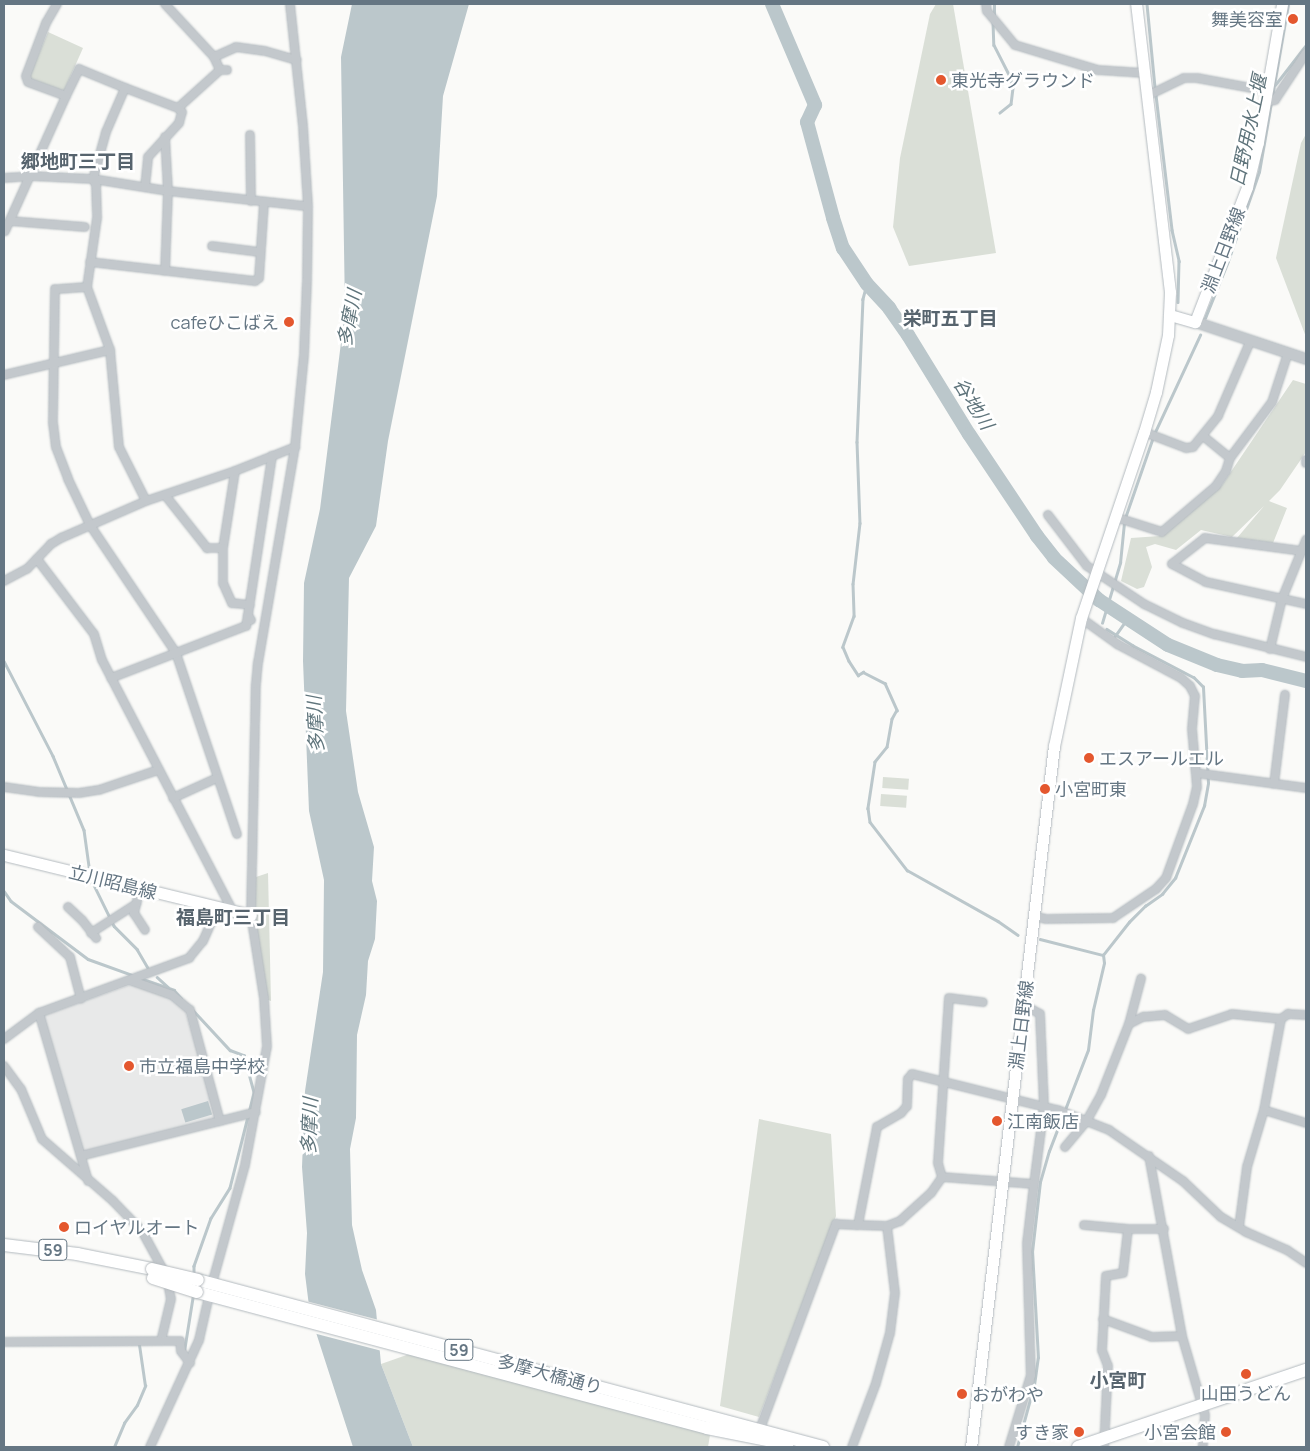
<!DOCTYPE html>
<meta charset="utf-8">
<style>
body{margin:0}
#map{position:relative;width:1310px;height:1451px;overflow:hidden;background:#fafaf8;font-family:Manrope,"Noto Sans JP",sans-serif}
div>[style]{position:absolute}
.built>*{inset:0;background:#e8e9e9}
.green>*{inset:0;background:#dadfd7;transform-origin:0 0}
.water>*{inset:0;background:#bbc7cb;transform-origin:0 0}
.pier>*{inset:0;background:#fafaf8}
.stream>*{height:2.5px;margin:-1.25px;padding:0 1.25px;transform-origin:1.25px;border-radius:1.25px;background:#bbc7cb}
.river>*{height:14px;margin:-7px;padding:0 7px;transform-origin:7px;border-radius:7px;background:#bbc7cb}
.roads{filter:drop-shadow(0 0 1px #b3babf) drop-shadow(0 0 1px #b3babf)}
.minor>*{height:8px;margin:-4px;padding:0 4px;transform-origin:4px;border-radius:4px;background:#c3c8cc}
.tertiary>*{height:10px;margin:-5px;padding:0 5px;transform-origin:5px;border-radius:5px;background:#c3c8cc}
.secondary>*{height:11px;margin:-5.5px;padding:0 5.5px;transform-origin:5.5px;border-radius:5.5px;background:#fff}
.primary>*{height:12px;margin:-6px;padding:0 6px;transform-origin:6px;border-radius:6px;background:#fff}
.bridges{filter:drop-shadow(0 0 1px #b5babe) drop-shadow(0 0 1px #b5babe)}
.primary-bridge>*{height:12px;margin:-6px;padding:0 6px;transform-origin:6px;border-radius:6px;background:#fff}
.dots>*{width:14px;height:14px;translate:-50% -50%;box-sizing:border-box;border:2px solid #fff;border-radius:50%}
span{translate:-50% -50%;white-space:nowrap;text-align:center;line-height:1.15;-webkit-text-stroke:5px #fff;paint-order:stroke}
.shield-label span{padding:1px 4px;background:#fff;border:1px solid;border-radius:4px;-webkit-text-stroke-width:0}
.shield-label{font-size:16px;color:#657683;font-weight:700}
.poi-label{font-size:18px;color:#657683}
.right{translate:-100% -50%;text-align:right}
.left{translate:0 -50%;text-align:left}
.street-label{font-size:18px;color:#657683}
.water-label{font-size:19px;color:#60757c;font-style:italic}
.neighbourhood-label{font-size:19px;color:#57646e;font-weight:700}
.frame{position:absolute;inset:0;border:5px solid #657683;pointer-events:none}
</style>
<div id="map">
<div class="built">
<i style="clip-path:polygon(133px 984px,169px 997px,185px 1011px,217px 1116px,213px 1119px,82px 1154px,43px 1016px)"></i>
</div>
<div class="green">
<i style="clip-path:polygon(936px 4px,953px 4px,996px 253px,909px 266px,893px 227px,900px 158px,930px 14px)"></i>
<i style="clip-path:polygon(48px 32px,83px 48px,64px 91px,31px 79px,30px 75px)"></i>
<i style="clip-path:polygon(1306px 134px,1306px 337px,1276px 258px,1301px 143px)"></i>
<i style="clip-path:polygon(1293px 380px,1306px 384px,1306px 452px,1280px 490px,1269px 501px,1287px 508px,1273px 543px,1237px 538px,1264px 506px,1232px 537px,1201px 530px,1176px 550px,1155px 544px,1146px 547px,1152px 567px,1144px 587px,1137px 589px,1121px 581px,1131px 538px,1160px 536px,1222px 485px)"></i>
<i style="left:883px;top:777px;width:26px;height:11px;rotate:4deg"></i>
<i style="left:881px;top:794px;width:26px;height:12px;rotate:4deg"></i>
<i style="clip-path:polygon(268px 873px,271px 1001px,268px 1000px,254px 917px,256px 877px)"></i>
<i style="clip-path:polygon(759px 1119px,831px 1134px,836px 1216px,759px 1417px,720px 1406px)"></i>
<i style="clip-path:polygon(418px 1351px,711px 1429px,708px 1447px,413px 1447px,381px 1364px)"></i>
</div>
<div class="water">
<i style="clip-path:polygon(352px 4px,469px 4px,443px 96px,437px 196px,388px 441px,376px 526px,349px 578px,346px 711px,358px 792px,374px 847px,372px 881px,377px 901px,375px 939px,368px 961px,366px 995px,357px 1035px,356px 1118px,350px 1149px,352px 1225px,362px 1270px,376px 1310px,381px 1364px,413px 1447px,353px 1447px,310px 1314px,305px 1274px,307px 1233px,302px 1167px,305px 1091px,323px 972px,324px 880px,309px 811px,303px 661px,304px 583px,320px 509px,345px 311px,341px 57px)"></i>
<i style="left:208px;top:1101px;width:14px;height:28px;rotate:73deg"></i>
</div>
<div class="pier">
<i style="clip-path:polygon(306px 1301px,379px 1320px,382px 1351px,313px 1333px)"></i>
</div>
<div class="stream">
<i style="left:1147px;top:4px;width:83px;rotate:84.5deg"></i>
<i style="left:994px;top:17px;width:13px;rotate:-90deg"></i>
<i style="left:993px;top:22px;width:23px;rotate:88deg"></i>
<i style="left:994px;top:45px;width:35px;rotate:63deg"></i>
<i style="left:1010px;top:76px;width:12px;rotate:76deg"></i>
<i style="left:1013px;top:88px;width:16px;rotate:97deg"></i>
<i style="left:1011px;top:104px;width:14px;rotate:141deg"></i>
<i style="left:1275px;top:85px;width:51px;rotate:-52.2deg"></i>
<i style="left:1156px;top:95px;width:136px;rotate:83.2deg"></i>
<i style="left:1172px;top:230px;width:32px;rotate:77deg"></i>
<i style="left:1179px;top:261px;width:41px;rotate:91.4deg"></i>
<i style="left:867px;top:284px;width:16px;rotate:105deg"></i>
<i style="left:863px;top:299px;width:143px;rotate:92.4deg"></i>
<i style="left:857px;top:442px;width:81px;rotate:87.9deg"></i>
<i style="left:860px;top:523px;width:61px;rotate:96.5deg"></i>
<i style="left:853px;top:584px;width:32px;rotate:88deg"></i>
<i style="left:854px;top:616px;width:33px;rotate:110deg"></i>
<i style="left:843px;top:647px;width:15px;rotate:67deg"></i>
<i style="left:849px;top:661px;width:17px;rotate:57deg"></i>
<i style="left:858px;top:675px;width:6px;rotate:-31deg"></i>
<i style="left:863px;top:672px;width:25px;rotate:27deg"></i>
<i style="left:885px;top:683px;width:30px;rotate:66deg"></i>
<i style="left:897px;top:710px;width:10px;rotate:119deg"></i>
<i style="left:892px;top:719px;width:28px;rotate:100deg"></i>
<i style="left:887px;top:747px;width:19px;rotate:129deg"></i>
<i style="left:875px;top:762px;width:47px;rotate:98.7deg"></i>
<i style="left:868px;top:808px;width:14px;rotate:82deg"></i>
<i style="left:870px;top:822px;width:61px;rotate:52.4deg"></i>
<i style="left:907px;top:870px;width:104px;rotate:29.3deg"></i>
<i style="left:998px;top:921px;width:24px;rotate:35deg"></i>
<i style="left:1205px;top:318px;width:61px;rotate:-68deg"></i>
<i style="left:1228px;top:261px;width:94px;rotate:-70.8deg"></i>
<i style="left:1259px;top:172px;width:170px;rotate:-80.2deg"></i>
<i style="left:1155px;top:432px;width:107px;rotate:-65.1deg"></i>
<i style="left:1125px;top:518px;width:86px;rotate:-70.9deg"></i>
<i style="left:1102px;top:623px;width:63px;rotate:-73.3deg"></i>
<i style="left:1120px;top:563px;width:40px;rotate:-84.3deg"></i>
<i style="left:1115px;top:636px;width:21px;rotate:-55deg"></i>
<i style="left:4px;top:661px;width:107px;rotate:62.7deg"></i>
<i style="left:53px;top:756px;width:80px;rotate:67.3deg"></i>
<i style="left:84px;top:830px;width:43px;rotate:82.1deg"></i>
<i style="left:92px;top:881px;width:50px;rotate:63.9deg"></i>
<i style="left:114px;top:926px;width:33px;rotate:45deg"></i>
<i style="left:137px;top:949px;width:22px;rotate:60deg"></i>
<i style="left:4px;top:891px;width:12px;rotate:55deg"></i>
<i style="left:11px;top:901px;width:96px;rotate:37deg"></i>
<i style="left:88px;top:959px;width:50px;rotate:19.9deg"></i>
<i style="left:1040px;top:939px;width:65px;rotate:14.3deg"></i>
<i style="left:1103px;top:955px;width:42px;rotate:-51.8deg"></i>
<i style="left:1129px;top:922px;width:23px;rotate:-45deg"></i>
<i style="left:1145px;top:906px;width:21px;rotate:-35deg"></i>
<i style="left:1162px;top:894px;width:21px;rotate:-51deg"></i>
<i style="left:1175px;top:878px;width:78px;rotate:-68.1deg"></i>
<i style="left:1204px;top:806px;width:23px;rotate:-80deg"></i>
<i style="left:1208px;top:783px;width:96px;rotate:-93deg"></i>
<i style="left:1203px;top:687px;width:13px;rotate:-135deg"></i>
<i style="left:1194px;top:678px;width:69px;rotate:-152.3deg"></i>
<i style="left:1133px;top:646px;width:31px;rotate:-148deg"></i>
<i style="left:157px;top:977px;width:15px;rotate:42deg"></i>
<i style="left:140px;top:978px;width:36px;rotate:19deg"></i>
<i style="left:174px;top:990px;width:11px;rotate:49deg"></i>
<i style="left:192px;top:1009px;width:56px;rotate:47.2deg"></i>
<i style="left:230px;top:1050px;width:15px;rotate:20deg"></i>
<i style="left:244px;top:1055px;width:39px;rotate:75deg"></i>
<i style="left:254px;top:1093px;width:98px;rotate:104.2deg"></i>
<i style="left:230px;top:1188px;width:36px;rotate:122deg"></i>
<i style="left:211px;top:1218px;width:51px;rotate:109.5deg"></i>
<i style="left:194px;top:1266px;width:8px;rotate:90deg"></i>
<i style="left:184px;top:1351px;width:57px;rotate:-80.9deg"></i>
<i style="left:114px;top:1447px;width:26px;rotate:-67deg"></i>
<i style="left:124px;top:1423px;width:22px;rotate:-54deg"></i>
<i style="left:137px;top:1405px;width:21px;rotate:-67deg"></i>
<i style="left:145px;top:1386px;width:41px;rotate:-98.3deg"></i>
<i style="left:1017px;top:1447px;width:64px;rotate:-74.7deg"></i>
<i style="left:1034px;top:1385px;width:27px;rotate:-82deg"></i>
<i style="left:1038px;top:1358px;width:106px;rotate:-93.2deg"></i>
<i style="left:1032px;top:1252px;width:70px;rotate:-83.5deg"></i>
<i style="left:1040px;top:1182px;width:32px;rotate:-74deg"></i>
<i style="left:1049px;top:1151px;width:108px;rotate:-68.9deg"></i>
<i style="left:1088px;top:1050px;width:40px;rotate:-82.9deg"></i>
<i style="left:1093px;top:1010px;width:48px;rotate:-76.8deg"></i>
<i style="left:1104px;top:963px;width:8px;rotate:-97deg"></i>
</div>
<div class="river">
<i style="left:772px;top:4px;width:110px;rotate:66.9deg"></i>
<i style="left:815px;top:105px;width:19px;rotate:115deg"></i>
<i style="left:807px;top:122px;width:99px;rotate:74.8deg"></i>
<i style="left:833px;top:218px;width:32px;rotate:72deg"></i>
<i style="left:843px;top:248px;width:43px;rotate:56.3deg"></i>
<i style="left:867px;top:284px;width:33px;rotate:47deg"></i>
<i style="left:889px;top:308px;width:33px;rotate:55deg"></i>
<i style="left:908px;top:335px;width:116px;rotate:58.4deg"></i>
<i style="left:969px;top:434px;width:123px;rotate:56.3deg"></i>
<i style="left:1037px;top:536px;width:28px;rotate:52deg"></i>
<i style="left:1054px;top:558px;width:62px;rotate:43deg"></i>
<i style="left:1099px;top:600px;width:82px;rotate:33.1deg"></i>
<i style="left:1168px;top:645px;width:53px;rotate:22.2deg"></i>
<i style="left:1217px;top:665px;width:26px;rotate:13deg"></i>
<i style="left:1242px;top:671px;width:20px;rotate:-3deg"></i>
<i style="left:1262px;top:670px;width:45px;rotate:14deg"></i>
</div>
<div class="roads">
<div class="minor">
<i style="left:165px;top:4px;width:72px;rotate:47.2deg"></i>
<i style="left:214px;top:57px;width:14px;rotate:65deg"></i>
<i style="left:986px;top:4px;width:7px;rotate:82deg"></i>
<i style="left:987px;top:11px;width:44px;rotate:50.5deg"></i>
<i style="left:1015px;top:45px;width:87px;rotate:16.8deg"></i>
<i style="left:1098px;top:70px;width:46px;rotate:3.7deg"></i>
<i style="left:214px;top:57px;width:24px;rotate:-24deg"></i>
<i style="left:236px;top:47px;width:29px;rotate:8deg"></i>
<i style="left:265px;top:51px;width:33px;rotate:16deg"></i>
<i style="left:66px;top:96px;width:30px;rotate:-64deg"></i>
<i style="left:79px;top:69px;width:50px;rotate:22.4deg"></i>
<i style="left:1147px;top:96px;width:41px;rotate:-25.9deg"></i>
<i style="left:1184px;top:78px;width:13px"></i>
<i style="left:1197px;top:78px;width:71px;rotate:10.5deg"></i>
<i style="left:1265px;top:102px;width:10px;rotate:-11deg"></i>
<i style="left:1275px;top:100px;width:56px;rotate:-56.6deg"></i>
<i style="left:178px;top:108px;width:57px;rotate:-42.1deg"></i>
<i style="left:220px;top:70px;width:7px"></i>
<i style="left:250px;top:135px;width:66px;rotate:89.1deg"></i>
<i style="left:165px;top:137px;width:54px;rotate:86.8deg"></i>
<i style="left:168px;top:191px;width:80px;rotate:92.1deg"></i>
<i style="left:4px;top:178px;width:26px;rotate:-4deg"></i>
<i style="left:30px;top:176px;width:63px;rotate:2.7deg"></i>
<i style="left:93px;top:179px;width:76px;rotate:9.1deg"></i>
<i style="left:168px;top:191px;width:138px;rotate:6.2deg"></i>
<i style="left:145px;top:187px;width:30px;rotate:-84deg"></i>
<i style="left:148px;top:157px;width:46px;rotate:-47.6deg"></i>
<i style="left:179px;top:123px;width:11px;rotate:-75deg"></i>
<i style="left:182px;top:112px;width:6px;rotate:-135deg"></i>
<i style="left:178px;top:108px;width:57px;rotate:-159.3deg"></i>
<i style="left:125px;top:88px;width:48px;rotate:113.4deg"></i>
<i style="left:106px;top:132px;width:49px;rotate:105.5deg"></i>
<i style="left:93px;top:179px;width:7px;rotate:63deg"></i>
<i style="left:96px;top:185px;width:33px;rotate:88deg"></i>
<i style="left:97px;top:218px;width:70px;rotate:98.2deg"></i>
<i style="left:87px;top:287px;width:67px;rotate:69.9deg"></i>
<i style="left:110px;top:350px;width:97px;rotate:84.7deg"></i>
<i style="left:119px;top:447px;width:60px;rotate:63.4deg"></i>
<i style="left:10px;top:221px;width:75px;rotate:4.6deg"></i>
<i style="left:5px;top:231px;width:148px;rotate:-65.7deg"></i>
<i style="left:66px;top:96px;width:40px;rotate:-159.8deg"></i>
<i style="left:28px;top:82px;width:6px;rotate:-108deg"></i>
<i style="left:26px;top:76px;width:57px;rotate:-69.3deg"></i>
<i style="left:46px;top:23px;width:22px;rotate:-60deg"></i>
<i style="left:212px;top:246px;width:48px;rotate:7.1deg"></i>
<i style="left:90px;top:262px;width:166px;rotate:6.6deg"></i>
<i style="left:255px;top:281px;width:5px;rotate:-37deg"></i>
<i style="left:259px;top:278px;width:76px;rotate:-86.2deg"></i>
<i style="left:87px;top:287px;width:32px;rotate:176deg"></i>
<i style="left:55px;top:289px;width:134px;rotate:90.9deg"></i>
<i style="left:53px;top:423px;width:24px;rotate:83deg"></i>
<i style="left:56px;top:447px;width:34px;rotate:69deg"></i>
<i style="left:68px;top:479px;width:51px;rotate:64.4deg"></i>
<i style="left:90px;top:525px;width:154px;rotate:56.1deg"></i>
<i style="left:176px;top:653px;width:191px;rotate:71.4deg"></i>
<i style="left:4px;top:375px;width:109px;rotate:-13.3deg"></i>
<i style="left:1144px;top:432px;width:45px;rotate:20.9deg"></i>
<i style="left:1186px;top:448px;width:7px;rotate:-8deg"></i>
<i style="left:1193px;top:447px;width:40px;rotate:-51deg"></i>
<i style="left:1218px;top:416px;width:81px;rotate:-66.6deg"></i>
<i style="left:1203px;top:436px;width:35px;rotate:39deg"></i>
<i style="left:1306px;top:460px;width:3px;rotate:90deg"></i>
<i style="left:165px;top:495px;width:68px;rotate:51.6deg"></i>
<i style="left:207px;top:548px;width:16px"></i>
<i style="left:223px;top:548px;width:78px;rotate:-81.1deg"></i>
<i style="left:1048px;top:515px;width:64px;rotate:52.6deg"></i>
<i style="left:1087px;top:566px;width:69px;rotate:33.7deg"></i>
<i style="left:1144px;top:604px;width:43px;rotate:26deg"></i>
<i style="left:1183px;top:623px;width:33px;rotate:20deg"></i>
<i style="left:1214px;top:634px;width:95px;rotate:14deg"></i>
<i style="left:1115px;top:517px;width:49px;rotate:17.7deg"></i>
<i style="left:1162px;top:532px;width:71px;rotate:-40.4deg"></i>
<i style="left:1216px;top:486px;width:18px;rotate:-56deg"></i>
<i style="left:1226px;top:471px;width:14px;rotate:-73deg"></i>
<i style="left:1230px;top:458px;width:70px;rotate:-53.1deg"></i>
<i style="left:1272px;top:402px;width:52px;rotate:-71.9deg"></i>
<i style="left:223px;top:548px;width:35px;rotate:90deg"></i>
<i style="left:223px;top:583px;width:22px;rotate:66deg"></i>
<i style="left:232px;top:603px;width:18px;rotate:6deg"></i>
<i style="left:1302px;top:551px;width:98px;rotate:-172.4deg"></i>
<i style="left:1205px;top:538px;width:42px;rotate:141.8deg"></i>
<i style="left:1172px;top:564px;width:38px;rotate:28deg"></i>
<i style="left:1206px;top:582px;width:102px;rotate:12.4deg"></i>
<i style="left:37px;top:559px;width:94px;rotate:52.8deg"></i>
<i style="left:94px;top:634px;width:27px;rotate:73deg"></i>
<i style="left:102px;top:660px;width:284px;rotate:62.5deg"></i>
<i style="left:4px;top:581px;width:26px;rotate:-28deg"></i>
<i style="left:27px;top:569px;width:35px;rotate:-46deg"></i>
<i style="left:51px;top:544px;width:12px;rotate:-31deg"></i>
<i style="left:61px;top:538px;width:93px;rotate:-23.5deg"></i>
<i style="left:146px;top:501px;width:94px;rotate:-18.6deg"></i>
<i style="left:235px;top:471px;width:65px;rotate:-21.8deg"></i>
<i style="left:251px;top:620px;width:6px;rotate:-121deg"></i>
<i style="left:248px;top:615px;width:161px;rotate:-81.4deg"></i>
<i style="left:1270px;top:649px;width:51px;rotate:-76.5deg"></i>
<i style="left:1282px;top:599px;width:64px;rotate:-67.9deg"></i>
<i style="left:111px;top:678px;width:145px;rotate:-21.1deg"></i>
<i style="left:246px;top:626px;width:11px;rotate:-80deg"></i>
<i style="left:1196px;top:773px;width:111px;rotate:7.8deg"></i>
<i style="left:1274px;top:784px;width:90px;rotate:-83deg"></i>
<i style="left:4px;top:787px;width:35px;rotate:8deg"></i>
<i style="left:39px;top:792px;width:40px;rotate:1.4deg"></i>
<i style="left:79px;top:793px;width:20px;rotate:-9deg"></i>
<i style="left:99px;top:790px;width:62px;rotate:-18.7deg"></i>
<i style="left:173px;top:798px;width:48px;rotate:-24.4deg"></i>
<i style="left:140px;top:889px;width:25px;rotate:104deg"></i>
<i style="left:134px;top:913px;width:20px;rotate:57deg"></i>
<i style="left:68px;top:907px;width:19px;rotate:43deg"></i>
<i style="left:82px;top:920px;width:23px;rotate:52deg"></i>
<i style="left:1033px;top:916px;width:13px;rotate:13deg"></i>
<i style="left:1046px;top:919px;width:67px;rotate:-0.9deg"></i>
<i style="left:1113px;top:918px;width:52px;rotate:-34deg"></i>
<i style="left:1156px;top:889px;width:15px;rotate:-48deg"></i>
<i style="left:1166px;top:878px;width:79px;rotate:-70deg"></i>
<i style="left:1193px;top:804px;width:17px;rotate:-77deg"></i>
<i style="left:1197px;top:787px;width:58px;rotate:-94.9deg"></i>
<i style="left:1192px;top:729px;width:33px;rotate:-85deg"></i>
<i style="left:1195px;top:696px;width:11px;rotate:-117deg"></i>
<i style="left:1190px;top:686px;width:12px;rotate:-138deg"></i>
<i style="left:1181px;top:678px;width:72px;rotate:-152deg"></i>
<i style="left:1117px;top:644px;width:44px;rotate:-144.2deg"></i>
<i style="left:38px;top:927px;width:44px;rotate:43.2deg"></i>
<i style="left:70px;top:957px;width:43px;rotate:75.3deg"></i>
<i style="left:91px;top:933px;width:54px;rotate:-32.8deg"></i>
<i style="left:132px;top:981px;width:42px;rotate:19.3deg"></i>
<i style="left:172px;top:995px;width:23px;rotate:40deg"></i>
<i style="left:190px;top:1010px;width:115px;rotate:74.9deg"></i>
<i style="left:1024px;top:1005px;width:18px;rotate:29deg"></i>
<i style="left:1040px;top:1014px;width:93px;rotate:87.5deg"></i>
<i style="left:1044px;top:1107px;width:78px;rotate:97.4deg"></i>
<i style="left:39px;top:1013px;width:175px;rotate:73.7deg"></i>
<i style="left:1129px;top:1024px;width:16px;rotate:-27deg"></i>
<i style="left:1143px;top:1017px;width:22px;rotate:-5deg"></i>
<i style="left:1165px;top:1015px;width:27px;rotate:31deg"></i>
<i style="left:1188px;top:1029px;width:46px;rotate:-18.8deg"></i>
<i style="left:1232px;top:1014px;width:49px;rotate:5.8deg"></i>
<i style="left:1281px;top:1019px;width:9px;rotate:-36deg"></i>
<i style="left:1288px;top:1014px;width:18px;rotate:3deg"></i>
<i style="left:4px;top:1039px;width:44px;rotate:-36.6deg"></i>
<i style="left:39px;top:1013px;width:160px;rotate:-20.1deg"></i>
<i style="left:189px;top:958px;width:22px;rotate:-51deg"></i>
<i style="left:203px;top:941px;width:36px;rotate:-66deg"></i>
<i style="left:4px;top:1066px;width:29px;rotate:54deg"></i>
<i style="left:21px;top:1089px;width:54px;rotate:67.2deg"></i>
<i style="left:42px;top:1139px;width:94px;rotate:41.1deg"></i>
<i style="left:113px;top:1201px;width:42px;rotate:46deg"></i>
<i style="left:142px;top:1231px;width:52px;rotate:61.5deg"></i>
<i style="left:167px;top:1277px;width:22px;rotate:80deg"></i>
<i style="left:171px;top:1299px;width:43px;rotate:103.4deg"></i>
<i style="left:161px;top:1341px;width:19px"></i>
<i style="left:180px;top:1341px;width:10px;rotate:84deg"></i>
<i style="left:181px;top:1351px;width:15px;rotate:53deg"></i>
<i style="left:1264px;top:1110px;width:44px;rotate:17.2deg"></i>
<i style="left:1065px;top:1147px;width:33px;rotate:-50deg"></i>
<i style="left:1086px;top:1122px;width:31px;rotate:-61deg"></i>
<i style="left:1101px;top:1095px;width:76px;rotate:-68.5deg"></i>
<i style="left:1129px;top:1024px;width:47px;rotate:-75.1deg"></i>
<i style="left:81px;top:1156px;width:180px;rotate:-14.1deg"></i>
<i style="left:1149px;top:1156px;width:183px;rotate:79.6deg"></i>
<i style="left:1182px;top:1336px;width:82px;rotate:73.8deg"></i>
<i style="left:1205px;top:1415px;width:32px;rotate:94deg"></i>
<i style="left:942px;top:1177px;width:92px;rotate:4.4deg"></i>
<i style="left:1034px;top:1184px;width:60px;rotate:96.7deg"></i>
<i style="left:1027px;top:1244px;width:131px;rotate:88.3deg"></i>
<i style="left:1031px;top:1375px;width:75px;rotate:107deg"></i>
<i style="left:942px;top:1177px;width:15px;rotate:-106deg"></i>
<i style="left:938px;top:1163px;width:165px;rotate:-86.2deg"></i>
<i style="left:949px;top:998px;width:34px;rotate:7deg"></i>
<i style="left:858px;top:1225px;width:29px;rotate:2deg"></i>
<i style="left:887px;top:1226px;width:14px;rotate:-21deg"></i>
<i style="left:900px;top:1221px;width:42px;rotate:-42.1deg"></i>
<i style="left:931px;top:1193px;width:19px;rotate:-55deg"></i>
<i style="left:1084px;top:1225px;width:44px;rotate:5.2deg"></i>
<i style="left:1128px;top:1229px;width:36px"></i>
<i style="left:1239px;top:1227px;width:61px;rotate:-82.4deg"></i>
<i style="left:1247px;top:1167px;width:59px;rotate:-73.4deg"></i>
<i style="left:1264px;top:1110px;width:93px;rotate:-79.4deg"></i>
<i style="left:212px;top:1284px;width:123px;rotate:-74.5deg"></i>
<i style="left:245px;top:1165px;width:121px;rotate:-79.5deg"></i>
<i style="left:267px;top:1046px;width:48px;rotate:-93.6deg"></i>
<i style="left:264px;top:998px;width:84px;rotate:-98.9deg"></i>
<i style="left:251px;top:915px;width:231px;rotate:-88.8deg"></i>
<i style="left:256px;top:684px;width:21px;rotate:-85deg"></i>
<i style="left:258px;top:663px;width:219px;rotate:-80.3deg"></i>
<i style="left:295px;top:447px;width:92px;rotate:-84.4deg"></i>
<i style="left:304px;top:355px;width:75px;rotate:-87.7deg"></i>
<i style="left:307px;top:280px;width:74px;rotate:-89.2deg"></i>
<i style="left:308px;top:206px;width:80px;rotate:-93.6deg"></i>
<i style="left:303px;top:126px;width:123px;rotate:-96.1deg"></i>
<i style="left:1103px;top:1319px;width:52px;rotate:20.2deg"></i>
<i style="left:1152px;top:1337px;width:30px;rotate:-2deg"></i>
<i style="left:4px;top:1342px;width:157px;rotate:-0.4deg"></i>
<i style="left:760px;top:1429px;width:219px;rotate:-69.7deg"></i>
<i style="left:836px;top:1224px;width:22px;rotate:3deg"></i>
<i style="left:858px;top:1225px;width:100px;rotate:-79deg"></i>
<i style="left:877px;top:1127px;width:28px;rotate:-30deg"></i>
<i style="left:901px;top:1113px;width:9px;rotate:-49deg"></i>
<i style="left:907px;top:1106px;width:27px;rotate:-88deg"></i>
<i style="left:908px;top:1079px;width:6px;rotate:-51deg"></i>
<i style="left:912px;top:1074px;width:150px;rotate:13.9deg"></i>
<i style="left:1058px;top:1110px;width:55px;rotate:21.4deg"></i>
<i style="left:1109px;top:1130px;width:90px;rotate:34.6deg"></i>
<i style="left:1183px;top:1181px;width:52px;rotate:43.5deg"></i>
<i style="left:1221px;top:1217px;width:29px;rotate:31deg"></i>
<i style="left:1246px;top:1232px;width:45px;rotate:23.7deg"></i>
<i style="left:1287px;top:1250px;width:23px;rotate:34deg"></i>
<i style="left:150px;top:1447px;width:118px;rotate:-65.4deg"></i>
<i style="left:199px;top:1340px;width:45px;rotate:-77.2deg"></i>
<i style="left:852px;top:1447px;width:68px;rotate:-69.4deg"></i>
<i style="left:876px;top:1383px;width:52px;rotate:-74.4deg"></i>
<i style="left:890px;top:1333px;width:40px;rotate:-82.9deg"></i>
<i style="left:895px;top:1293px;width:67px;rotate:-96.8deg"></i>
<i style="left:1104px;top:1447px;width:81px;rotate:-87.2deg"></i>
<i style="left:1108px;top:1366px;width:17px;rotate:-111deg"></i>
<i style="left:1102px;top:1350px;width:74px;rotate:-86.9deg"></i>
<i style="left:1106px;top:1276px;width:17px;rotate:-10deg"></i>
<i style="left:1123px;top:1273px;width:44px;rotate:-83.5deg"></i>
</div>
<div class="tertiary">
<i style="left:1195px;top:322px;width:117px;rotate:18.4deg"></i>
</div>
<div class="secondary">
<i style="left:1170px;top:315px;width:26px;rotate:16deg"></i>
<i style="left:1195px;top:322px;width:145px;rotate:-68.9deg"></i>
<i style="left:1247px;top:187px;width:46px;rotate:-76.3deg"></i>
<i style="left:1258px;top:142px;width:140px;rotate:-80.1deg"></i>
<i style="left:4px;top:855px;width:254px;rotate:13.7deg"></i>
<i style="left:971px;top:1447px;width:706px;rotate:-83.25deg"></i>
<i style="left:1054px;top:746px;width:131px;rotate:-78.1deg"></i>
<i style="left:1081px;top:618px;width:196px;rotate:-71.3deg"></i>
<i style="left:1144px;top:432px;width:42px;rotate:-73.3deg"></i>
<i style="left:1156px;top:392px;width:58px;rotate:-78.1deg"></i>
<i style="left:1168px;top:335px;width:43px;rotate:-87.3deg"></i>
<i style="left:1170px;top:292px;width:290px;rotate:-96.7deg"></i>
</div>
<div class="primary">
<i style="left:4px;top:1245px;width:74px;rotate:7deg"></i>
<i style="left:77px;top:1254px;width:76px;rotate:11.3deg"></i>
<i style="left:198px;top:1280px;width:647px;rotate:14.96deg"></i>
<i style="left:197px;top:1292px;width:528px;rotate:14.93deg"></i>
<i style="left:707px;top:1428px;width:82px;rotate:11.3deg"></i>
<i style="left:1078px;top:1447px;width:241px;rotate:-18.7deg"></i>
</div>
</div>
<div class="bridges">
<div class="primary-bridge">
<i style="left:152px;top:1269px;width:47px;rotate:13.4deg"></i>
<i style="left:153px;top:1278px;width:46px;rotate:17.7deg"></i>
</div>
</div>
<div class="dots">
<i style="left:1293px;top:19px;background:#e4572e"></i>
<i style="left:941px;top:80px;background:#e4572e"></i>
<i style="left:289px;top:322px;background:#e4572e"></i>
<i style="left:1089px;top:758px;background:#e4572e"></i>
<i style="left:1045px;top:789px;background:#e4572e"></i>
<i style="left:129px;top:1066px;background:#e4572e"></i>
<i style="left:997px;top:1121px;background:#e4572e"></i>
<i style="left:64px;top:1227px;background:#e4572e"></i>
<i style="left:1246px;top:1374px;background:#e4572e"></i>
<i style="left:962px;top:1394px;background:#e4572e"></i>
<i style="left:1079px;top:1432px;background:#e4572e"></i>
<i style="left:1226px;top:1432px;background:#e4572e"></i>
</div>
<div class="shield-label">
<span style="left:53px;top:1250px">59</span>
<span style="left:459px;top:1350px">59</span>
</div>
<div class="poi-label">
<span class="right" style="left:1283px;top:19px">舞美容室</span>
<span class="left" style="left:951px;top:80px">東光寺グラウンド</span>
<span class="right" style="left:279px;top:322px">cafeひこばえ</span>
<span class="left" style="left:1099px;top:758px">エスアールエル</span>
<span class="left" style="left:1055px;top:789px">小宮町東</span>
<span class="left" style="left:139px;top:1066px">市立福島中学校</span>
<span class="left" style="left:1007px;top:1121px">江南飯店</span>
<span class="left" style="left:74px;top:1227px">ロイヤルオート</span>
<span style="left:1246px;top:1393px">山田うどん</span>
<span class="left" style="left:972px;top:1394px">おがわや</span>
<span class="right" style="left:1069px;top:1432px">すき家</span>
<span class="right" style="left:1216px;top:1432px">小宮会館</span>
</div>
<div class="street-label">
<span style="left:1223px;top:250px;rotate:-69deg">淵上日野線</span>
<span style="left:113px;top:882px;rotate:14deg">立川昭島線</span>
<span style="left:1021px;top:1025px;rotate:-83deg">淵上日野線</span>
<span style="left:550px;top:1374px;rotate:15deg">多摩大橋通り</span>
</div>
<div class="water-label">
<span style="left:1249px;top:131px;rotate:-78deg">日野用水上堰</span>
<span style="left:350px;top:318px;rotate:-79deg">多摩川</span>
<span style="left:973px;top:404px;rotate:58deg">谷地川</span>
<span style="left:316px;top:724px;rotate:-93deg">多摩川</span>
<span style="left:310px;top:1126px;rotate:-88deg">多摩川</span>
</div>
<div class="neighbourhood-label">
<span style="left:78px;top:162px">郷地町三丁目</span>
<span style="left:950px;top:319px">栄町五丁目</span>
<span style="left:233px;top:918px">福島町三丁目</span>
<span style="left:1118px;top:1381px">小宮町</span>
</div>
<div class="frame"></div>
</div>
